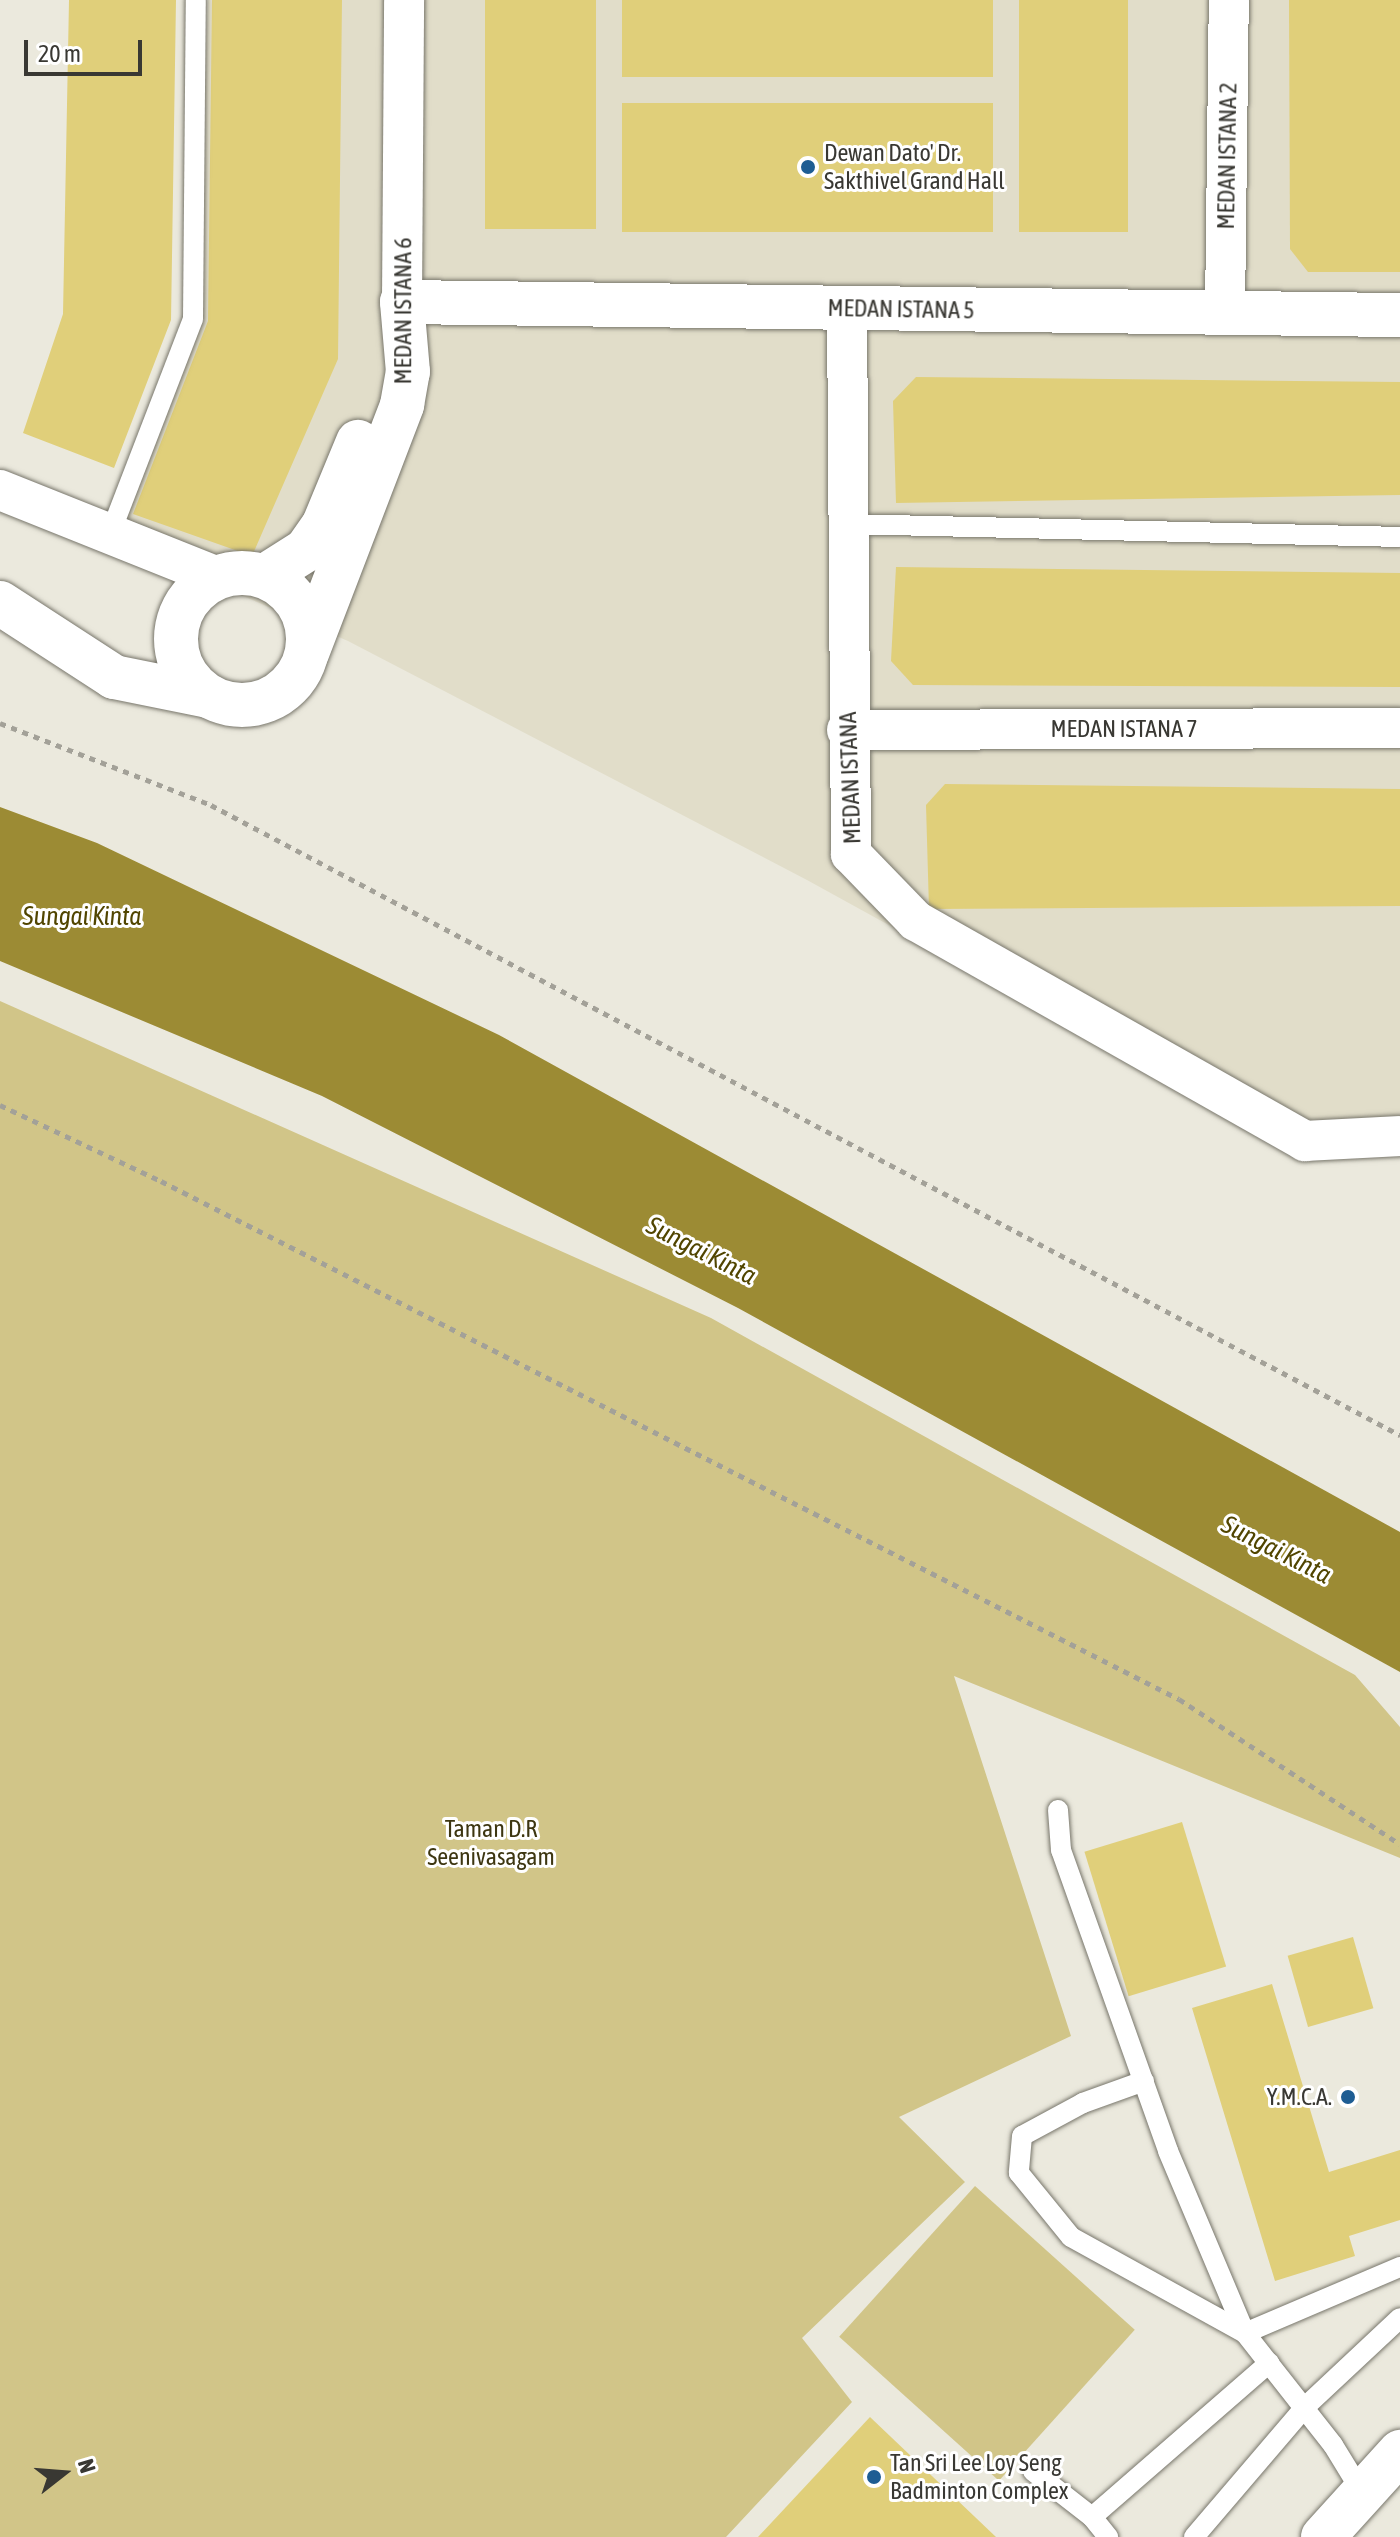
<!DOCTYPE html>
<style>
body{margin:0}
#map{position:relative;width:1400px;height:2537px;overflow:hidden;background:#ebe9dd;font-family:"Asap Condensed",sans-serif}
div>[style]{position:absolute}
.built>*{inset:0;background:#e1ddc9}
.green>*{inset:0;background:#d1c588;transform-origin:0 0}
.water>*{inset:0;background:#9c8b34}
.building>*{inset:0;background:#e0cf7a;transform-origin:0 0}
.path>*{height:5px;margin-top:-2.5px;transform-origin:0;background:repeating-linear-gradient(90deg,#a3a198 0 6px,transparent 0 12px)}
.roads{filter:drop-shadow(0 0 2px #78766b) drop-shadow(0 0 2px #78766b)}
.service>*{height:20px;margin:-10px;padding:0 10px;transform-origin:10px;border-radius:10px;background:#fff}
.minor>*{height:40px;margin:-20px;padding:0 20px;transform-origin:20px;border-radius:20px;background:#fff}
.tertiary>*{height:44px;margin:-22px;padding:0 22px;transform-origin:22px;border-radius:22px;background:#fff}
.tertiary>.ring{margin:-22px;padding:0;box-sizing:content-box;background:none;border:44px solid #fff;border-radius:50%}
.secondary>*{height:44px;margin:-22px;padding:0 22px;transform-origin:22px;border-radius:22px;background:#fff}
.dots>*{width:22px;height:22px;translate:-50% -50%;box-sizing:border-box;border:4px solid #fff;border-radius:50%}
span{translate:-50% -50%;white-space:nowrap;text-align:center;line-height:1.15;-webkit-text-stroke:6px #fff;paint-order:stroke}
.poi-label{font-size:24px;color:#393833}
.left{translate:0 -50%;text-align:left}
.right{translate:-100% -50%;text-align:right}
.street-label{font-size:24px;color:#393833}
.park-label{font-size:24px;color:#3d3611}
.water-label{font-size:26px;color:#514500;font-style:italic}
.north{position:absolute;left:24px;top:2433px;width:80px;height:80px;-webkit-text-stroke:6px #fff;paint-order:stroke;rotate:73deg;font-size:22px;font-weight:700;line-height:32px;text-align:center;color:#393833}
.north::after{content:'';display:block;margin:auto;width:28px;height:36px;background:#393833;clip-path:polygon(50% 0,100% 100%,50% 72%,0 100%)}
.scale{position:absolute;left:24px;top:40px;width:118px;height:36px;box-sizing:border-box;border:4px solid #393833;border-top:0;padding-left:10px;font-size:24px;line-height:28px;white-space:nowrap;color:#393833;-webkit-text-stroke:6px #fff;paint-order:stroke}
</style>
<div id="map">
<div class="built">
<i style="clip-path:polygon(208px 0,1400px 0,1400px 1155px,1310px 1157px,807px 880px,348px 641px,108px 538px,195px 322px)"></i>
</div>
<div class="green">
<i style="clip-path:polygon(0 1001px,711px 1318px,1355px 1675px,1400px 1727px,1400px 1858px,954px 1676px,1071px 2036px,899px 2117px,965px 2182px,802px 2338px,852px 2402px,726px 2537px,0 2537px)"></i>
<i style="left:975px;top:2186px;width:215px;height:203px;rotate:42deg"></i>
</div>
<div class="water">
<i style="clip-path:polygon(0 807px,97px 843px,499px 1035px,1400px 1532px,1400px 1672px,738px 1308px,322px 1096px,0 961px)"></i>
</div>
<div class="building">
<i style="clip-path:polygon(69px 0,176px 0,171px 320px,114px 468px,23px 433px,63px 314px)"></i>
<i style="clip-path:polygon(212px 0,342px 0,338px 359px,252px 556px,133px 514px,208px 321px)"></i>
<i style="left:485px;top:0;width:111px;height:229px"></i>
<i style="left:622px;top:0;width:371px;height:77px"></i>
<i style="left:1019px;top:0;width:109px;height:232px"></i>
<i style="clip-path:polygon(1289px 0,1400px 0,1400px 272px,1308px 272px,1290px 249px)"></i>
<i style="left:622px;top:103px;width:371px;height:129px"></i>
<i style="clip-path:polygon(916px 377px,1400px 382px,1400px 495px,896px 503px,893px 401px)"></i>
<i style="clip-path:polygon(896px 567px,1400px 573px,1400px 687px,913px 685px,891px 661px)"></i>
<i style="clip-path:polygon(945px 784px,1400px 789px,1400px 906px,929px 909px,926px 805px)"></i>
<i style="left:1182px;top:1822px;width:151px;height:102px;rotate:73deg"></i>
<i style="left:1353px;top:1937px;width:74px;height:68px;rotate:74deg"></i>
<i style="clip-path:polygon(1272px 1984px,1329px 2172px,1400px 2150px,1400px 2220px,1349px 2236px,1355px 2256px,1275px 2281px,1192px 2008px)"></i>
<i style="clip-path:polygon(870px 2417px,996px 2537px,758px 2537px)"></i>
</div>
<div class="path">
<i style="left:0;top:723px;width:226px;rotate:21.2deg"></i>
<i style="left:211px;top:805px;width:1346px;rotate:27.92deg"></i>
<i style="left:0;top:1105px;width:178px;rotate:25.3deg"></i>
<i style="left:161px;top:1181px;width:1142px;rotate:26.97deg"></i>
<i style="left:1179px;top:1699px;width:264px;rotate:33.3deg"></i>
</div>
<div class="roads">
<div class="service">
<i style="left:846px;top:524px;width:554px;rotate:1.34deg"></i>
<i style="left:110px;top:534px;width:230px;rotate:-68.9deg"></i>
<i style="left:193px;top:319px;width:319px;rotate:-89.5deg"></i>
<i style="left:1058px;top:1810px;width:40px;rotate:85.7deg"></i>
<i style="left:1061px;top:1850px;width:319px;rotate:70.4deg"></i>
<i style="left:1168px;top:2151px;width:198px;rotate:67.1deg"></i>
<i style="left:1144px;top:2081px;width:65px;rotate:160.2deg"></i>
<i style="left:1083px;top:2103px;width:69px;rotate:151.6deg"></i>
<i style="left:1022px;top:2136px;width:37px;rotate:95deg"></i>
<i style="left:1019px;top:2173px;width:82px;rotate:50.9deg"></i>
<i style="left:1071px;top:2237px;width:199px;rotate:28.9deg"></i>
<i style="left:1033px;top:2471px;width:75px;rotate:37.9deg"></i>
<i style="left:1092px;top:2517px;width:26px;rotate:51deg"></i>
<i style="left:1363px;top:2494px;width:57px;rotate:-121.5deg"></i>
<i style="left:1333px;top:2445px;width:142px;rotate:-128.2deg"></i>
<i style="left:1245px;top:2333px;width:168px;rotate:-23.1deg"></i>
<i style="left:1092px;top:2517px;width:235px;rotate:-41deg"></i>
<i style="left:1194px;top:2537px;width:171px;rotate:-49.5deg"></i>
<i style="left:1305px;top:2407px;width:130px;rotate:-43.1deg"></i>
</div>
<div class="minor">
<i style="left:402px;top:302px;width:302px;rotate:-89.6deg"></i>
<i style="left:847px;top:308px;width:546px;rotate:89.58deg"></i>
<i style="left:851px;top:854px;width:93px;rotate:45.9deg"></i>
<i style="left:916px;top:921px;width:447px;rotate:29.5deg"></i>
<i style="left:1305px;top:1141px;width:95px;rotate:-3deg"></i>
<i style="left:1225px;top:312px;width:312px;rotate:-89.3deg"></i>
<i style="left:0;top:490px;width:234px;rotate:21.8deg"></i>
<i style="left:847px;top:730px;width:553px;rotate:-0.21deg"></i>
</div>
<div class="tertiary">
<i style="left:402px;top:302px;width:998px;rotate:0.75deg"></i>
<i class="ring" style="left:176px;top:573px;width:88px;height:88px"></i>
<i style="left:265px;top:576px;width:49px;rotate:-32.4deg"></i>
<i style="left:306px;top:550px;width:32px;rotate:-55deg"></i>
<i style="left:324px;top:524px;width:89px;rotate:-67.5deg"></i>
<i style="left:0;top:603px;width:136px;rotate:33deg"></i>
<i style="left:114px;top:677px;width:96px;rotate:11.4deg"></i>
<i style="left:307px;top:653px;width:266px;rotate:-69deg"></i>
<i style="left:402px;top:405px;width:34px;rotate:-80deg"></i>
<i style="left:408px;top:372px;width:70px;rotate:-94.9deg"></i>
</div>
<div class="secondary">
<i style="left:1323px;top:2537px;width:115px;rotate:-47.8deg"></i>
</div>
</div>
<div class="dots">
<i style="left:808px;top:167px;background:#1e5d93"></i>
<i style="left:1348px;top:2097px;background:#1e5d93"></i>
<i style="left:874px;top:2477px;background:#1e5d93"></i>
</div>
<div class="poi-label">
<span class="left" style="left:824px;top:167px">Dewan Dato' Dr.<br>Sakthivel Grand Hall</span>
<span class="right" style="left:1332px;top:2097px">Y.M.C.A.</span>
<span class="left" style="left:890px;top:2477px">Tan Sri Lee Loy Seng<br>Badminton Complex</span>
</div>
<div class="street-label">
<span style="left:1227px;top:156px;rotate:-89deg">MEDAN ISTANA 2</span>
<span style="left:901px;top:309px;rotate:1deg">MEDAN ISTANA 5</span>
<span style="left:403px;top:311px;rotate:-90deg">MEDAN ISTANA 6</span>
<span style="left:1124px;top:729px">MEDAN ISTANA 7</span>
<span style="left:850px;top:778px;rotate:-92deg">MEDAN ISTANA</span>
</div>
<div class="park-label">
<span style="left:491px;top:1843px">Taman D.R<br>Seenivasagam</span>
</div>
<div class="water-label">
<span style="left:82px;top:917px">Sungai Kinta</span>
<span style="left:701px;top:1251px;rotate:27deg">Sungai Kinta</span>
<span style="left:1276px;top:1550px;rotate:27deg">Sungai Kinta</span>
</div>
<div class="north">N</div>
<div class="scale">20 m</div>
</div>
